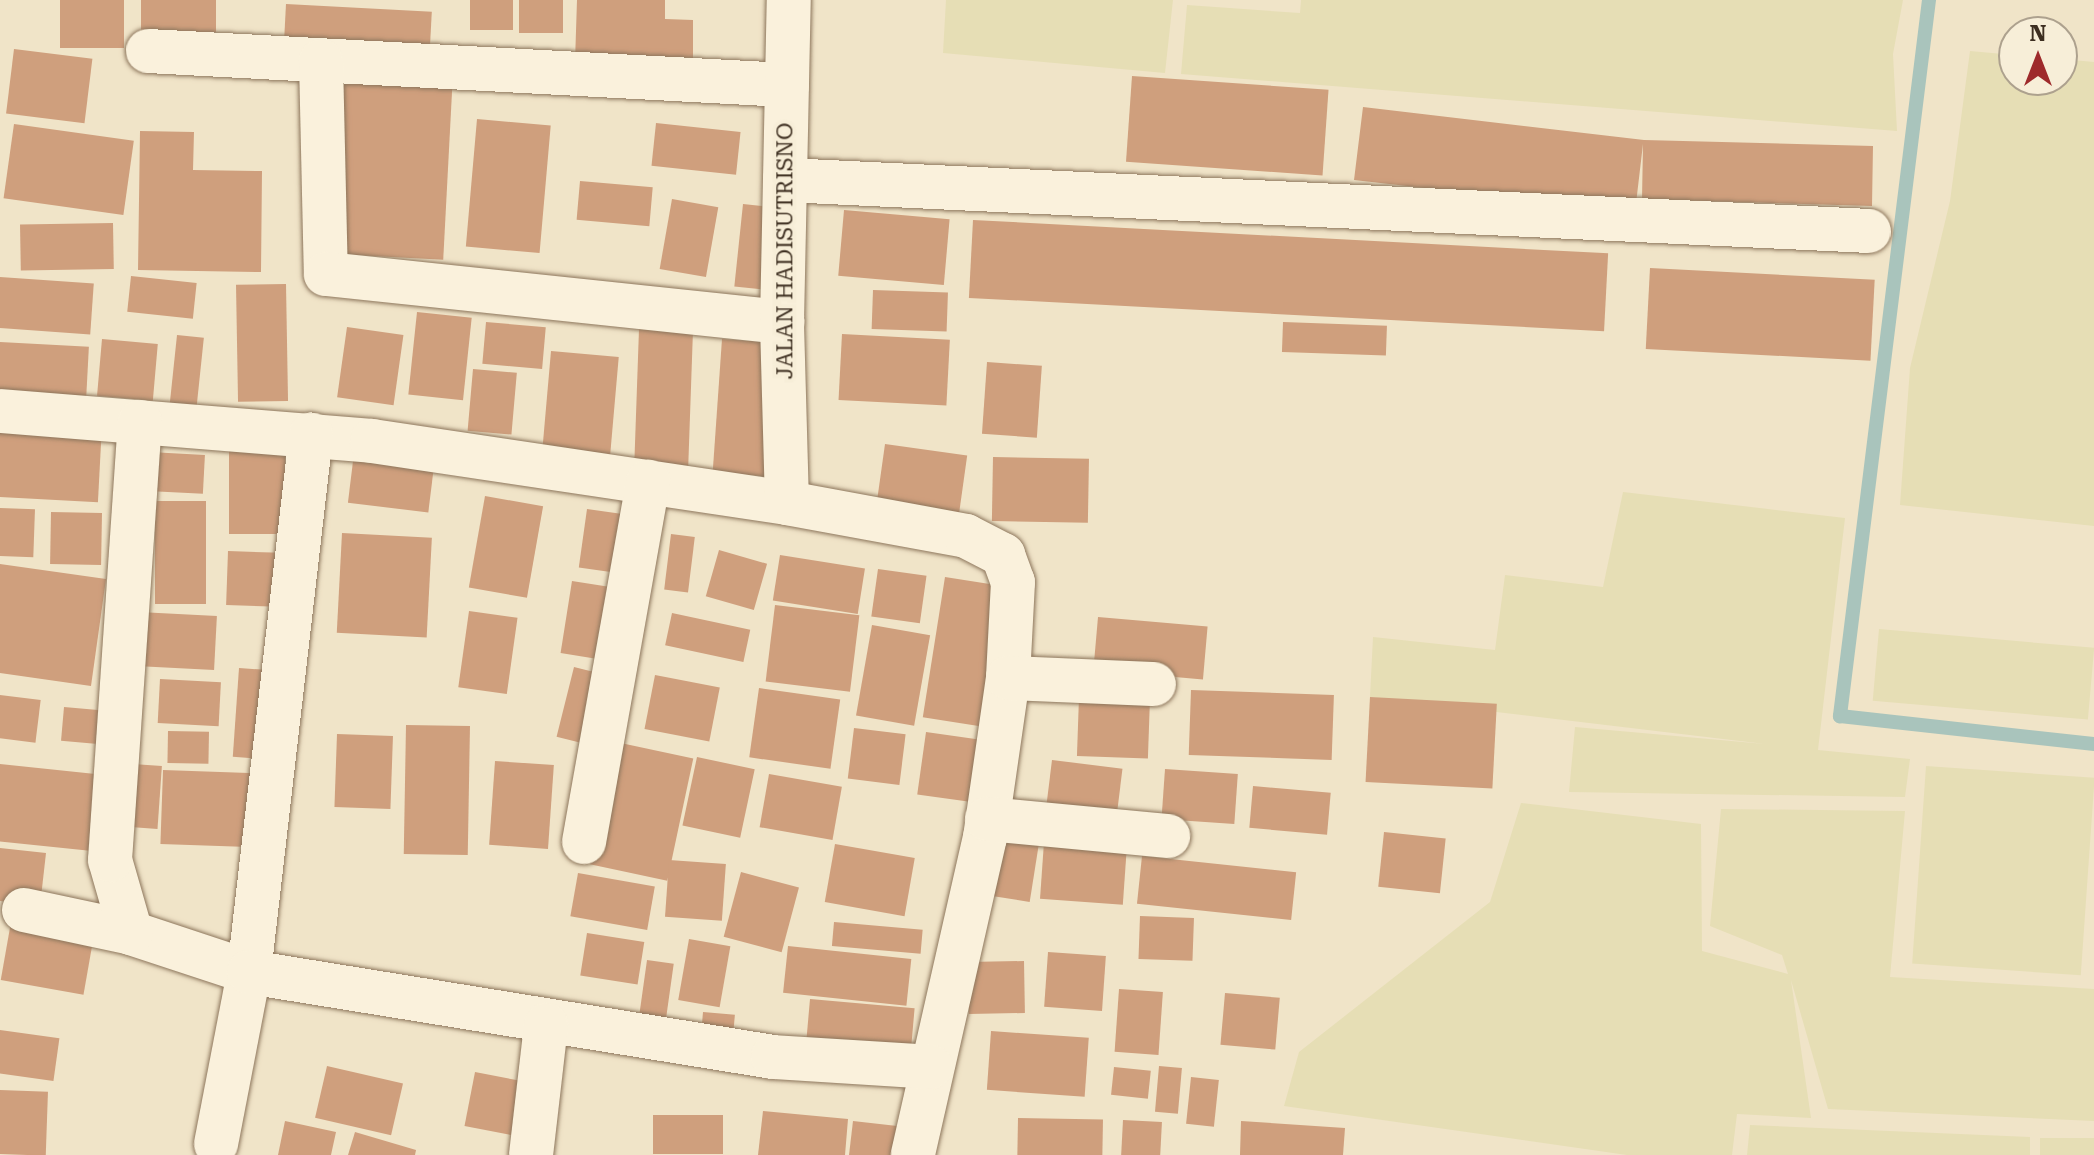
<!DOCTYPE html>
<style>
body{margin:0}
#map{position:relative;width:2094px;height:1155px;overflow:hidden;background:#f0e4c8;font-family:"Roboto Serif",serif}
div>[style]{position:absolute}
.farmland>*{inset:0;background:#e6deb5;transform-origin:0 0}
.stream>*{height:14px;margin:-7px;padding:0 7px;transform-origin:7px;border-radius:7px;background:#a9c4bc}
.building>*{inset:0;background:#cf9f7d;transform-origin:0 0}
.roads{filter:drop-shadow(0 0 2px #8d765c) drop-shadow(0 0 2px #8d765c)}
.minor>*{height:44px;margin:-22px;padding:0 22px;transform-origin:22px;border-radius:22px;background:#faf1dc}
span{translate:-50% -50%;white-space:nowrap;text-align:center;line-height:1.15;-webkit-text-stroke:8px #f7eed8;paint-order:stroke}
.street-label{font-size:22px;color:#3d2e20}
.north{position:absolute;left:1998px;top:16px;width:80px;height:80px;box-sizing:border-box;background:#f7eed8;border:2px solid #ada18e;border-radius:50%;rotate:0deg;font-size:22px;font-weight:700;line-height:32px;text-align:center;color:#3d2e20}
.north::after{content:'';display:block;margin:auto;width:28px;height:36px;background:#9e2a2b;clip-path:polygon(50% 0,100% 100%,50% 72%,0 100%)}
</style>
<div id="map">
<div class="farmland">
<i style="clip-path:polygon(946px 0,1173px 0,1165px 73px,943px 53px)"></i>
<i style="clip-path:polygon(1301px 0,1903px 0,1893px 54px,1897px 131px,1181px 74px,1187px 5px,1300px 13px)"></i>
<i style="clip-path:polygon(1970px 51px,2014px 55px,2014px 80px,2062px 80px,2062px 59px,2094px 62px,2094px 526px,1900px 505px,1910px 368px,1950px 201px)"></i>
<i style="clip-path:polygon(1623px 492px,1845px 518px,1818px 750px,1910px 759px,1905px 797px,1569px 792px,1575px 727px,1765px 744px,1370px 697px,1373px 637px,1495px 650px,1505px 575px,1603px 587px)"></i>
<i style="left:1879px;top:629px;width:216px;height:72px;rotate:5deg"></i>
<i style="left:1926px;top:766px;width:169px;height:198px;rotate:4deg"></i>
<i style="clip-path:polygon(1521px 803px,1701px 824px,1702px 951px,1788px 974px,1782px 955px,1710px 926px,1721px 809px,1905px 811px,1890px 977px,2094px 989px,2094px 1121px,1828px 1109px,1791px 980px,1811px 1118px,1737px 1114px,1732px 1155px,1627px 1155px,1284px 1106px,1299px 1052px,1490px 902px)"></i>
<i style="clip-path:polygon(1750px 1125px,2030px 1137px,2030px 1155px,1747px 1155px)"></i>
<i style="left:2040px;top:1138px;width:54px;height:17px"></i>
</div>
<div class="stream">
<i style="left:1929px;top:0;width:722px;rotate:97.09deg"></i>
<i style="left:1840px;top:716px;width:256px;rotate:6.3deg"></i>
</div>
<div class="building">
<i style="left:60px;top:0;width:64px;height:48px"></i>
<i style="left:141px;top:0;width:75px;height:32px"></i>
<i style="left:470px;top:0;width:43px;height:30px"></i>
<i style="left:519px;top:0;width:44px;height:33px"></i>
<i style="clip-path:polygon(577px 0,665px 0,665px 19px,693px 20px,693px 58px,673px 57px,673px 66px,575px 62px)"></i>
<i style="left:286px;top:4px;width:146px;height:45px;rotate:3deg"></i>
<i style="left:14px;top:49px;width:79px;height:65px;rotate:7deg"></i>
<i style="left:339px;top:70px;width:114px;height:184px;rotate:3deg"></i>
<i style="left:1132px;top:76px;width:197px;height:86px;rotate:4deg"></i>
<i style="clip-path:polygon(1363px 107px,1644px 140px,1873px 146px,1872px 206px,1642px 199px,1643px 144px,1635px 212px,1354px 180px)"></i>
<i style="left:477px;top:119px;width:74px;height:128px;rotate:5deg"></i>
<i style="left:656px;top:123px;width:85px;height:43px;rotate:6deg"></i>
<i style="left:14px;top:124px;width:121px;height:75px;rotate:8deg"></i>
<i style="clip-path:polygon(140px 131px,194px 132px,193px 170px,262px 171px,261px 272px,138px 270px)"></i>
<i style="left:580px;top:181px;width:73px;height:39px;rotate:5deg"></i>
<i style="left:672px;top:199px;width:47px;height:71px;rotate:10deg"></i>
<i style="left:743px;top:204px;width:27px;height:83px;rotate:6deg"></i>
<i style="left:844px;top:210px;width:106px;height:66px;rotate:5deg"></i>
<i style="left:973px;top:220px;width:636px;height:78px;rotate:3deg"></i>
<i style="left:113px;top:223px;width:46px;height:93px;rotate:89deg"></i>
<i style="left:1650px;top:268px;width:225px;height:81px;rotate:3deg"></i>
<i style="left:131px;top:276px;width:66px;height:36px;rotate:6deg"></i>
<i style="left:0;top:277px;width:94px;height:51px;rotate:4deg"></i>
<i style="left:286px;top:284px;width:117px;height:50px;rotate:89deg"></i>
<i style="left:873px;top:290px;width:75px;height:39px;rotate:2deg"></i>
<i style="left:417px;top:312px;width:55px;height:83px;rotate:6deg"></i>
<i style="left:486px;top:322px;width:60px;height:42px;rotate:5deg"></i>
<i style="left:1283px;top:322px;width:104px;height:30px;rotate:2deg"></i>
<i style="left:347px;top:327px;width:57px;height:71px;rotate:8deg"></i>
<i style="left:639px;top:329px;width:54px;height:144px;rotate:2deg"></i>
<i style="left:842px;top:334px;width:108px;height:66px;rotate:3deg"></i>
<i style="left:177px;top:335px;width:27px;height:69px;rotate:6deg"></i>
<i style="left:102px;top:339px;width:56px;height:57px;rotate:5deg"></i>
<i style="left:722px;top:339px;width:58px;height:134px;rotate:4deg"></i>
<i style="left:0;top:342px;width:89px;height:58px;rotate:3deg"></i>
<i style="left:551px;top:351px;width:68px;height:101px;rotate:5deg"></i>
<i style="left:987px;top:362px;width:55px;height:72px;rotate:4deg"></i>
<i style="left:473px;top:369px;width:44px;height:62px;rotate:5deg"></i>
<i style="left:0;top:422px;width:102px;height:75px;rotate:3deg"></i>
<i style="left:229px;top:442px;width:56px;height:92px"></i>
<i style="left:885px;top:444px;width:83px;height:62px;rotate:8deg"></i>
<i style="left:150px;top:452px;width:55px;height:39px;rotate:3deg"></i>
<i style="left:354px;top:453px;width:81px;height:50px;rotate:7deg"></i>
<i style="left:993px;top:457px;width:96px;height:64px;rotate:1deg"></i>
<i style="left:485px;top:496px;width:59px;height:93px;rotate:10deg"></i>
<i style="left:155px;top:501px;width:51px;height:103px"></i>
<i style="left:0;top:508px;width:35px;height:48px;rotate:2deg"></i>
<i style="left:587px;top:509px;width:41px;height:59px;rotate:8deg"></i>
<i style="left:51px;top:512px;width:51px;height:52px;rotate:1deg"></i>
<i style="left:342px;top:533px;width:90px;height:100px;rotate:3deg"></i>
<i style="left:671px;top:534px;width:24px;height:56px;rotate:7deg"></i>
<i style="left:719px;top:550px;width:50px;height:48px;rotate:16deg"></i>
<i style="left:228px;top:551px;width:53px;height:54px;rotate:2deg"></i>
<i style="left:780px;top:555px;width:86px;height:46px;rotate:9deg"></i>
<i style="clip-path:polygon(0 564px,106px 579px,91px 686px,0 673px)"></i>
<i style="left:878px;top:569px;width:49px;height:48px;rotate:8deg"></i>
<i style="left:945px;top:577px;width:58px;height:142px;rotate:9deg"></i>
<i style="left:572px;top:581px;width:50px;height:73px;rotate:9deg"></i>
<i style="left:775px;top:605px;width:85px;height:77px;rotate:7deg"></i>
<i style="left:469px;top:611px;width:49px;height:77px;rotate:8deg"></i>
<i style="left:139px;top:612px;width:78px;height:54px;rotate:3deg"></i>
<i style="left:672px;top:613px;width:80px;height:33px;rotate:12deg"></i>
<i style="left:1098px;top:617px;width:110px;height:53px;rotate:5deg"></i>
<i style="left:872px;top:625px;width:59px;height:92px;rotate:10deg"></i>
<i style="left:574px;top:667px;width:32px;height:72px;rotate:14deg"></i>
<i style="left:239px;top:668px;width:30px;height:89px;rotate:4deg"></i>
<i style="left:655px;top:675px;width:66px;height:55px;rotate:11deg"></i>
<i style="left:160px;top:679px;width:61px;height:44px;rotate:3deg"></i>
<i style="left:759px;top:688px;width:82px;height:70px;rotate:8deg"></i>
<i style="left:1191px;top:690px;width:143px;height:65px;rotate:2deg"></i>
<i style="left:0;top:695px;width:41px;height:43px;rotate:7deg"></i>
<i style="left:1079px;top:697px;width:71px;height:59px;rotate:2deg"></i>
<i style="left:1370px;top:697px;width:127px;height:85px;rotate:3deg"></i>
<i style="left:64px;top:707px;width:54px;height:34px;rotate:5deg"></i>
<i style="left:406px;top:725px;width:64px;height:129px;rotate:1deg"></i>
<i style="left:854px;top:728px;width:52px;height:51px;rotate:7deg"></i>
<i style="left:168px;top:731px;width:41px;height:32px;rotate:1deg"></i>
<i style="left:926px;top:732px;width:64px;height:63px;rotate:8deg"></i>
<i style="left:337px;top:734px;width:56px;height:73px;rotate:2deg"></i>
<i style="left:616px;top:742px;width:79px;height:125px;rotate:12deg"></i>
<i style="left:697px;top:757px;width:59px;height:70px;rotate:12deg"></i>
<i style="left:1052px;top:760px;width:71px;height:53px;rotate:7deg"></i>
<i style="left:495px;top:761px;width:59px;height:84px;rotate:4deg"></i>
<i style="left:118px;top:763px;width:44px;height:63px;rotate:4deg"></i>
<i style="left:0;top:764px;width:103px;height:77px;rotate:6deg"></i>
<i style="left:1165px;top:769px;width:73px;height:50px;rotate:4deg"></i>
<i style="left:163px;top:770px;width:98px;height:74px;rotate:2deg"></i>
<i style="left:769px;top:774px;width:74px;height:54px;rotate:10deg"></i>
<i style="left:1253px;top:786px;width:78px;height:42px;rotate:5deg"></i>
<i style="left:998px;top:827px;width:43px;height:69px;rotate:9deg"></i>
<i style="left:1384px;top:832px;width:62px;height:55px;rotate:6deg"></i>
<i style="left:1044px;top:842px;width:83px;height:57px;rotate:4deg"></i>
<i style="left:835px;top:844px;width:81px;height:59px;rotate:10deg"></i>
<i style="clip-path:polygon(0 848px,46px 853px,40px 906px,0 901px)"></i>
<i style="left:1142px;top:856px;width:155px;height:48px;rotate:6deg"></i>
<i style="left:669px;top:860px;width:57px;height:57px;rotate:4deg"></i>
<i style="left:741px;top:872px;width:60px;height:67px;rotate:15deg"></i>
<i style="left:578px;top:873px;width:78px;height:44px;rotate:10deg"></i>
<i style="left:1140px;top:916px;width:54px;height:43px;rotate:2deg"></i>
<i style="left:11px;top:922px;width:84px;height:59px;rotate:10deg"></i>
<i style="left:834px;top:922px;width:89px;height:24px;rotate:5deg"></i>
<i style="left:587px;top:933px;width:58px;height:43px;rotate:9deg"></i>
<i style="left:689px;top:939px;width:42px;height:62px;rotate:10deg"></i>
<i style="left:788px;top:946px;width:124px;height:47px;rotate:6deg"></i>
<i style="left:1048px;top:952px;width:58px;height:55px;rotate:4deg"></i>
<i style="left:647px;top:960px;width:27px;height:61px;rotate:8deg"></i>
<i style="left:1024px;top:961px;width:52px;height:56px;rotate:89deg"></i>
<i style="left:1119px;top:989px;width:44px;height:63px;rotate:4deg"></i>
<i style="left:1225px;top:993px;width:55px;height:52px;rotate:5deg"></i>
<i style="left:810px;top:999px;width:105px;height:39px;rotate:5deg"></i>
<i style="left:703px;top:1012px;width:32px;height:22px;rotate:5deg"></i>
<i style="left:0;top:1030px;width:60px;height:43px;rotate:8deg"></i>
<i style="left:991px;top:1031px;width:98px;height:59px;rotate:4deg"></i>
<i style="left:327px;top:1066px;width:78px;height:53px;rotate:13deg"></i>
<i style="left:1159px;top:1066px;width:23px;height:46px;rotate:5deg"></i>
<i style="left:1114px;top:1067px;width:37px;height:28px;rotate:6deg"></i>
<i style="left:475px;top:1072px;width:49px;height:55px;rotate:11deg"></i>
<i style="left:1191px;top:1077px;width:28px;height:47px;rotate:6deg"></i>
<i style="left:0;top:1090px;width:48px;height:64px;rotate:2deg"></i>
<i style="clip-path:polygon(763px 1111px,848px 1119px,845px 1155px,758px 1155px)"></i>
<i style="left:653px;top:1115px;width:70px;height:39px"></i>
<i style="left:1018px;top:1118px;width:85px;height:37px;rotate:1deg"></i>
<i style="left:1123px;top:1120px;width:39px;height:35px;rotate:3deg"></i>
<i style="clip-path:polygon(285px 1121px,336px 1132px,331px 1155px,278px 1155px)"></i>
<i style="clip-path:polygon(853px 1121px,906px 1127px,903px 1155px,849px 1155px)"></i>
<i style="clip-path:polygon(1241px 1121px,1345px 1128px,1343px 1155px,1240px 1155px)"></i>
<i style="clip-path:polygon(355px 1132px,416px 1150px,415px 1155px,348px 1155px)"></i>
</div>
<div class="roads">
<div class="minor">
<i style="left:148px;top:51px;width:640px;rotate:3.05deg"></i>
<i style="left:321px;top:61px;width:213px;rotate:88.7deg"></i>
<i style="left:326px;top:274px;width:459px;rotate:6deg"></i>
<i style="left:785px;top:180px;width:1085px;rotate:2.69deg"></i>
<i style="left:0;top:411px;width:373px;rotate:4.6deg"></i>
<i style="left:372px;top:441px;width:420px;rotate:8.5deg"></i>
<i style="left:787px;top:503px;width:182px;rotate:10.4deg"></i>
<i style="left:966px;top:536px;width:42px;rotate:27.2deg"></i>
<i style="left:1003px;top:555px;width:29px;rotate:70deg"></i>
<i style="left:1013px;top:582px;width:96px;rotate:93deg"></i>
<i style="left:1008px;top:678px;width:161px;rotate:98.2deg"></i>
<i style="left:985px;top:837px;width:326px;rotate:102.8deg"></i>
<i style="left:787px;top:503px;width:181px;rotate:-91.6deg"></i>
<i style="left:782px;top:322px;width:322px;rotate:-88.8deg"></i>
<i style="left:1008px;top:678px;width:146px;rotate:2.4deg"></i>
<i style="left:987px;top:819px;width:182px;rotate:5.4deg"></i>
<i style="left:584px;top:842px;width:366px;rotate:-79.9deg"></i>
<i style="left:24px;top:910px;width:109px;rotate:12.1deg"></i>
<i style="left:131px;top:933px;width:124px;rotate:18.3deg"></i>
<i style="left:249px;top:972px;width:541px;rotate:-83.41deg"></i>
<i style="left:131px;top:933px;width:76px;rotate:-106deg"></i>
<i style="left:110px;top:860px;width:439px;rotate:-86.1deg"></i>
<i style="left:216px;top:1144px;width:175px;rotate:-79.1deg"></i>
<i style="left:249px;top:972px;width:531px;rotate:9.21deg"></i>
<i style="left:773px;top:1057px;width:158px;rotate:3.6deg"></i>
<i style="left:531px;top:1155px;width:131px;rotate:-83.4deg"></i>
</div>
</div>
<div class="street-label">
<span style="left:785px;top:251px;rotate:-90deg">JALAN HADISUTRISNO</span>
</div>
<div class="north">N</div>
</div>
